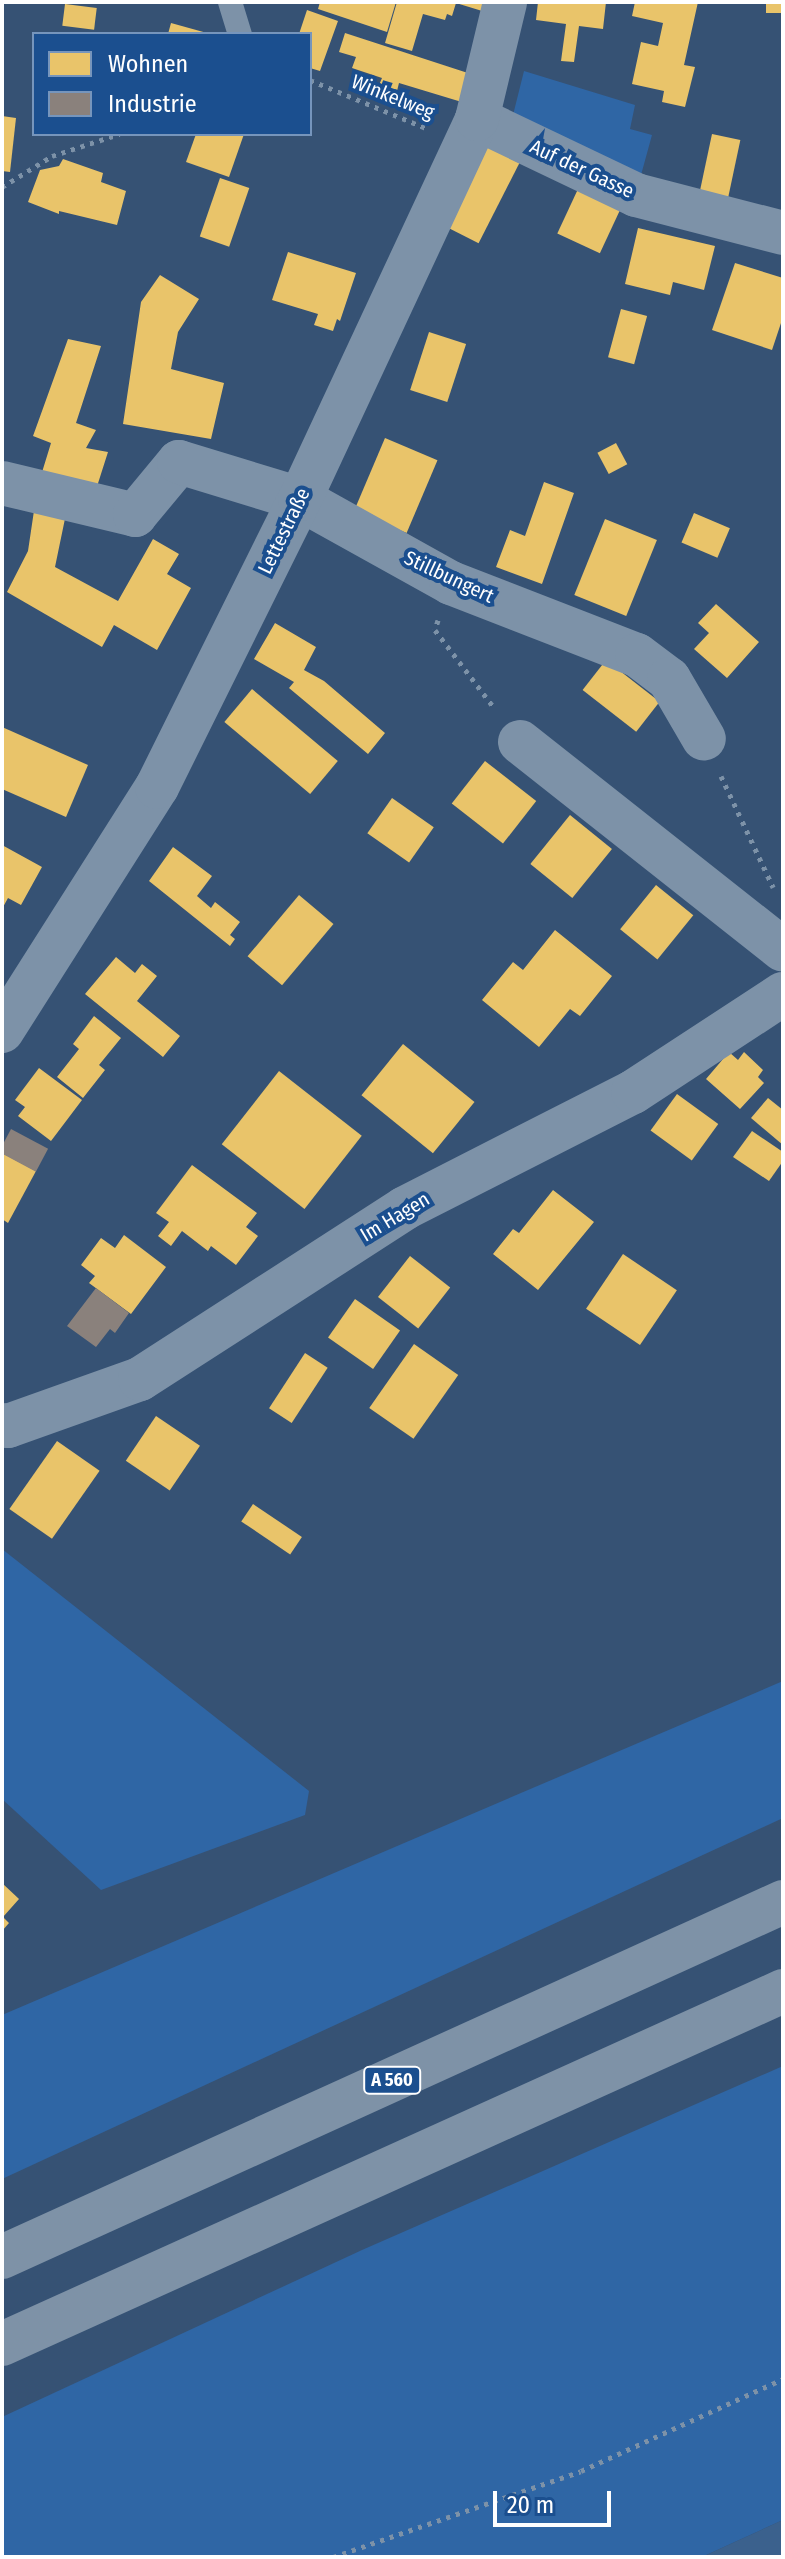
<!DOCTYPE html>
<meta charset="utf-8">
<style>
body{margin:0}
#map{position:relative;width:785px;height:2559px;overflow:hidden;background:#365274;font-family:"Fira Sans Condensed",sans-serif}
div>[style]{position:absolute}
.green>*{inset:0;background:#2f66a5}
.water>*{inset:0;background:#3b618d}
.homes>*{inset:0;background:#e9c46a;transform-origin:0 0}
.industry>*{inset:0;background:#8a817c;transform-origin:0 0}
.path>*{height:5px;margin-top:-2.5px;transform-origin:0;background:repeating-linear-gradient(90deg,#7d92a8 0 4px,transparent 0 10px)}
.lane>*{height:24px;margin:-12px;padding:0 12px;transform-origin:12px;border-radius:12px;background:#7d92a8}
.street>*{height:44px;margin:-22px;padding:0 22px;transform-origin:22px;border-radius:22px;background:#7d92a8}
.highway>*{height:44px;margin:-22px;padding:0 22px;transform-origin:22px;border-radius:22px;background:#7e92a7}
span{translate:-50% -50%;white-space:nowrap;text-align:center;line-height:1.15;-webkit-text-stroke:8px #1b4f8f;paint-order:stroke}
.shield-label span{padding:2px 6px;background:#1b4f8f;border:2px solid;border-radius:6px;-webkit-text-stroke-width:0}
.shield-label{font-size:18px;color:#fff;font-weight:700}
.street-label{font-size:20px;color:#fff}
.frame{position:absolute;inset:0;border:4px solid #fff;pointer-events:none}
.legend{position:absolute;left:32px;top:32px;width:280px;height:104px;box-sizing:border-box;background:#1b4f8f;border:2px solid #7695bc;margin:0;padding:10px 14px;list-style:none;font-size:24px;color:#fff}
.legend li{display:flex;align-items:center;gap:16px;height:40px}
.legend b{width:40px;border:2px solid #7695bc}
.scale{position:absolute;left:493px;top:2491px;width:118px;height:36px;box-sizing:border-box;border:4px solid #fff;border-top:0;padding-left:10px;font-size:24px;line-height:28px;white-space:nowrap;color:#fff;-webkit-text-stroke:6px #1b4f8f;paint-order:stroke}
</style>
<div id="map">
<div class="green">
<i style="clip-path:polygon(524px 71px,635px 105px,630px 129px,652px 135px,638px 186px,512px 119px)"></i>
<i style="clip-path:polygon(2px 1549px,309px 1791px,305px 1815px,101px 1890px,2px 1799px)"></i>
<i style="clip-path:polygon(783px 1681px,783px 1818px,2px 2179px,2px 2015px)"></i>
<i style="clip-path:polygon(783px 2066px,783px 2520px,702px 2557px,2px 2557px,2px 2417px,362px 2250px)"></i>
</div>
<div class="water">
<i style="clip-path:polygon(783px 2520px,783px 2557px,702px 2557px)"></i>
</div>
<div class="homes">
<i style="clip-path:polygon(320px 2px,396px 2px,387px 32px,318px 9px)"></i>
<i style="clip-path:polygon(397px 2px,496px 2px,492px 14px,456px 3px,452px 16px,447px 14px,445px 20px,423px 14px,412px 51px,385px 43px)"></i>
<i style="clip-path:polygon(538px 2px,606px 2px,603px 29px,579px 26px,574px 62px,561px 61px,566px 24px,536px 20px)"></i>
<i style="clip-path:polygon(635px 2px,698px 2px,684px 65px,695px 67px,685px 107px,662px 102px,664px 91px,632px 84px,641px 42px,658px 46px,663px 23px,632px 16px)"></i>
<i style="left:766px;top:2px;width:17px;height:11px"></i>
<i style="left:65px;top:4px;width:32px;height:22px;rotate:7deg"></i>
<i style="clip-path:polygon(307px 10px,338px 21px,320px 71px,310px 68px,310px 34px,299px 34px)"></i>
<i style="clip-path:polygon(171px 23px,207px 33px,207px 34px,168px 34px)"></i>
<i style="clip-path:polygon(345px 33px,474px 75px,465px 103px,399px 83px,397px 91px,379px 85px,382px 78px,352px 68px,356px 57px,339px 52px)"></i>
<i style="clip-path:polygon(2px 116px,16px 118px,10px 172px,2px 171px)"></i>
<i style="clip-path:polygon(196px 134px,244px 134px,229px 177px,186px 162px)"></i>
<i style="left:712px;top:134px;width:29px;height:61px;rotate:12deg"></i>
<i style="left:482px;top:144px;width:42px;height:90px;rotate:27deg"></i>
<i style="clip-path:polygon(63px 159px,103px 173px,101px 182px,126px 191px,117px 225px,59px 211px,59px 214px,28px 202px,40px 170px,59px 166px)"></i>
<i style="left:220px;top:178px;width:31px;height:62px;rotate:19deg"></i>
<i style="left:578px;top:189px;width:47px;height:49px;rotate:25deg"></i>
<i style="clip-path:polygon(638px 228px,715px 246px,704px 290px,673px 282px,670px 295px,625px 284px)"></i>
<i style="clip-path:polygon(288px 252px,356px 273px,340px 321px,337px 319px,333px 331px,314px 325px,318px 314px,272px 300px)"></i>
<i style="clip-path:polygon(735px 263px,783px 278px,783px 317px,772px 350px,712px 330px)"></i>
<i style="clip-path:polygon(160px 275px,199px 299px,178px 332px,171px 369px,224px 383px,211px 439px,123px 424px,141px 302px)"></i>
<i style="left:621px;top:309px;width:27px;height:50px;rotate:15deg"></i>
<i style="left:429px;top:332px;width:39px;height:61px;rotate:18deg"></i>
<i style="clip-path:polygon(68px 339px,101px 346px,76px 423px,96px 430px,86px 448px,108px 452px,93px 499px,39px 482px,51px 443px,33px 436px)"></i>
<i style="left:385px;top:438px;width:57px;height:79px;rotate:23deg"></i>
<i style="left:616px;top:443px;width:24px;height:21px;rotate:62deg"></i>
<i style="clip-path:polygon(544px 482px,574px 493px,542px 584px,496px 567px,510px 530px,525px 536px)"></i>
<i style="clip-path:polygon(35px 504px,67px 509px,55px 567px,118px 601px,153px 539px,179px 554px,167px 574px,191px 588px,157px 650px,114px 625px,102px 647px,7px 592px,28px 551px)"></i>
<i style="left:694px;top:513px;width:39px;height:32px;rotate:23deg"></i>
<i style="left:605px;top:519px;width:56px;height:82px;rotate:22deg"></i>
<i style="clip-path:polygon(716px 604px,759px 642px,727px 678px,694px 649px,709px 633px,698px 623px)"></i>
<i style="clip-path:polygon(275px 623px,316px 647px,304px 670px,324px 681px,385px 733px,368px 754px,289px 688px,294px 682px,254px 659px)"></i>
<i style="left:606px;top:660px;width:68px;height:38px;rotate:38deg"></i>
<i style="left:252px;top:689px;width:112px;height:43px;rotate:40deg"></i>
<i style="clip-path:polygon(2px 727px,88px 765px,66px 817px,2px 789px)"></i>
<i style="left:485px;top:761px;width:65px;height:54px;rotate:38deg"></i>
<i style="left:392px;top:798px;width:51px;height:43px;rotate:35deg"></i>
<i style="left:570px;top:815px;width:54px;height:63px;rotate:39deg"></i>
<i style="clip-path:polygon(2px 845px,42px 867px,21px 905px,8px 898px,2px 909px)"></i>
<i style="clip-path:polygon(173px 847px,212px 876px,197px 896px,211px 908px,215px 902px,240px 922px,230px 935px,235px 939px,230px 946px,149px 881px)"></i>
<i style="left:656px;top:885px;width:48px;height:57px;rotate:39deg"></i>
<i style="left:299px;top:895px;width:45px;height:80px;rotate:40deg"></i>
<i style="clip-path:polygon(555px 930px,612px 976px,580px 1016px,570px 1009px,539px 1047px,482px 1000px,513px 962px,523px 970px)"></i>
<i style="clip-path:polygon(116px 957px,135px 973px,142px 964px,157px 976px,137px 1001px,180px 1036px,163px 1057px,85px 994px)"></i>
<i style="clip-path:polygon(94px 1016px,121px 1038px,99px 1065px,105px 1070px,83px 1098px,57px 1077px,79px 1049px,73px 1044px)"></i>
<i style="left:403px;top:1044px;width:92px;height:66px;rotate:39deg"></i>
<i style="clip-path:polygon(729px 1052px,738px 1060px,744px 1052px,763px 1070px,758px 1077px,764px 1083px,740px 1109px,706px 1079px)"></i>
<i style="clip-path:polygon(39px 1068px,82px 1100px,51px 1141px,18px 1116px,25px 1107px,15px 1100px)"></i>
<i style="left:279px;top:1071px;width:105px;height:93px;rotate:38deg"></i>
<i style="left:677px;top:1094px;width:51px;height:45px;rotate:36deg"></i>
<i style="clip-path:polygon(768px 1098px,783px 1110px,783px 1145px,751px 1118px)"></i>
<i style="clip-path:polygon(752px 1131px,783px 1152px,783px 1161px,769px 1181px,733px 1157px)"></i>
<i style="clip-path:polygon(2px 1153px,36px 1171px,8px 1223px,2px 1219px)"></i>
<i style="clip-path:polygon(192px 1165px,257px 1213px,246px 1227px,258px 1236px,236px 1265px,211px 1246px,208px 1251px,182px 1231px,171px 1246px,158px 1236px,169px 1222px,156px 1213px)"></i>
<i style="clip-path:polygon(553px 1190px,594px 1222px,538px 1290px,493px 1254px,513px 1229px,519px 1233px)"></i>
<i style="clip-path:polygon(124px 1235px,166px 1267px,131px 1314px,89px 1283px,95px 1276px,81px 1265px,101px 1238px,115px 1248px)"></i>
<i style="left:623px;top:1254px;width:65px;height:66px;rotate:34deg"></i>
<i style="left:410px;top:1256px;width:51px;height:52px;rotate:38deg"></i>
<i style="left:355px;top:1299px;width:55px;height:47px;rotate:35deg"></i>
<i style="left:414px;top:1344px;width:54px;height:78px;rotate:35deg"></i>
<i style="left:305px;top:1353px;width:27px;height:66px;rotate:33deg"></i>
<i style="left:156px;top:1416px;width:53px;height:54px;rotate:34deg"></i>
<i style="left:57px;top:1441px;width:52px;height:83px;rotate:35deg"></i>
<i style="left:253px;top:1504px;width:59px;height:21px;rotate:34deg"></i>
<i style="clip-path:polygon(2px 1883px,19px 1899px,3px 1917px,9px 1923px,2px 1931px)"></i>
</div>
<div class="industry">
<i style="left:11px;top:1129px;width:42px;height:26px;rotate:28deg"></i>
<i style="clip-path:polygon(96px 1288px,129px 1313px,115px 1333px,110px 1329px,96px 1347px,67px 1326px)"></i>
</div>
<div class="path">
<i style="left:310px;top:80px;width:126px;rotate:22.5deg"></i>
<i style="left:2px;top:187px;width:59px;rotate:-31.8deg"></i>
<i style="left:52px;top:156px;width:71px;rotate:-18.2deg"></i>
<i style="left:438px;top:620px;width:10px;rotate:107deg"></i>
<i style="left:435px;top:630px;width:99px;rotate:52.8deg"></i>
<i style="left:721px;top:776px;width:123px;rotate:64.9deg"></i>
<i style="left:333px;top:2557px;width:262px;rotate:-19.1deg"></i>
<i style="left:581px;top:2471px;width:222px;rotate:-24.5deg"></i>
</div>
<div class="lane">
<i style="left:230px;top:2px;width:34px;rotate:73deg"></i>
</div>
<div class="street">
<i style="left:477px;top:119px;width:176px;rotate:25.5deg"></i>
<i style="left:636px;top:195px;width:152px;rotate:14.5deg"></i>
<i style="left:2px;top:483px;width:137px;rotate:13.5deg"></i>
<i style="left:135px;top:515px;width:69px;rotate:-50.3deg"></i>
<i style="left:179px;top:462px;width:127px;rotate:17deg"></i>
<i style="left:300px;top:499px;width:173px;rotate:29.1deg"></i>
<i style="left:451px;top:583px;width:199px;rotate:21.2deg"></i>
<i style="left:637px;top:655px;width:40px;rotate:37deg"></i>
<i style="left:669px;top:679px;width:69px;rotate:59.7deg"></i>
<i style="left:520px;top:742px;width:335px;rotate:38.3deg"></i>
<i style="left:2px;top:1031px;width:289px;rotate:-57.6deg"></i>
<i style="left:157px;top:787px;width:322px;rotate:-63.6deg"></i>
<i style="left:300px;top:499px;width:419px;rotate:-65deg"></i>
<i style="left:477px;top:119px;width:120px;rotate:-76.5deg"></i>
<i style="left:2px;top:1425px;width:6px;rotate:9deg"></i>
<i style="left:8px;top:1426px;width:140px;rotate:-19.6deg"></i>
<i style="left:140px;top:1379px;width:315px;rotate:-32.8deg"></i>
<i style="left:405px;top:1208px;width:256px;rotate:-27deg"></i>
<i style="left:633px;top:1092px;width:179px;rotate:-33.2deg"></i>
</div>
<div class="highway">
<i style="left:2px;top:2257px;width:858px;rotate:-24.44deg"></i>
<i style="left:2px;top:2344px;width:857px;rotate:-24.32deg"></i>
</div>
<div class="shield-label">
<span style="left:392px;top:2080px">A 560</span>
</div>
<div class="street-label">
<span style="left:393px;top:97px;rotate:22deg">Winkelweg</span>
<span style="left:582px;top:169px;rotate:25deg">Auf der Gasse</span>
<span style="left:284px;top:531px;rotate:-64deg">Lettestraße</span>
<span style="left:449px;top:577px;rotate:25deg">Stillbungert</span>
<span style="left:395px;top:1217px;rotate:-31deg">Im Hagen</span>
</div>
<div class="frame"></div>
<ul class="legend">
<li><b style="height:22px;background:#e9c46a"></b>Wohnen</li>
<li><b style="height:22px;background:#8a817c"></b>Industrie</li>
</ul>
<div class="scale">20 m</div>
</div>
